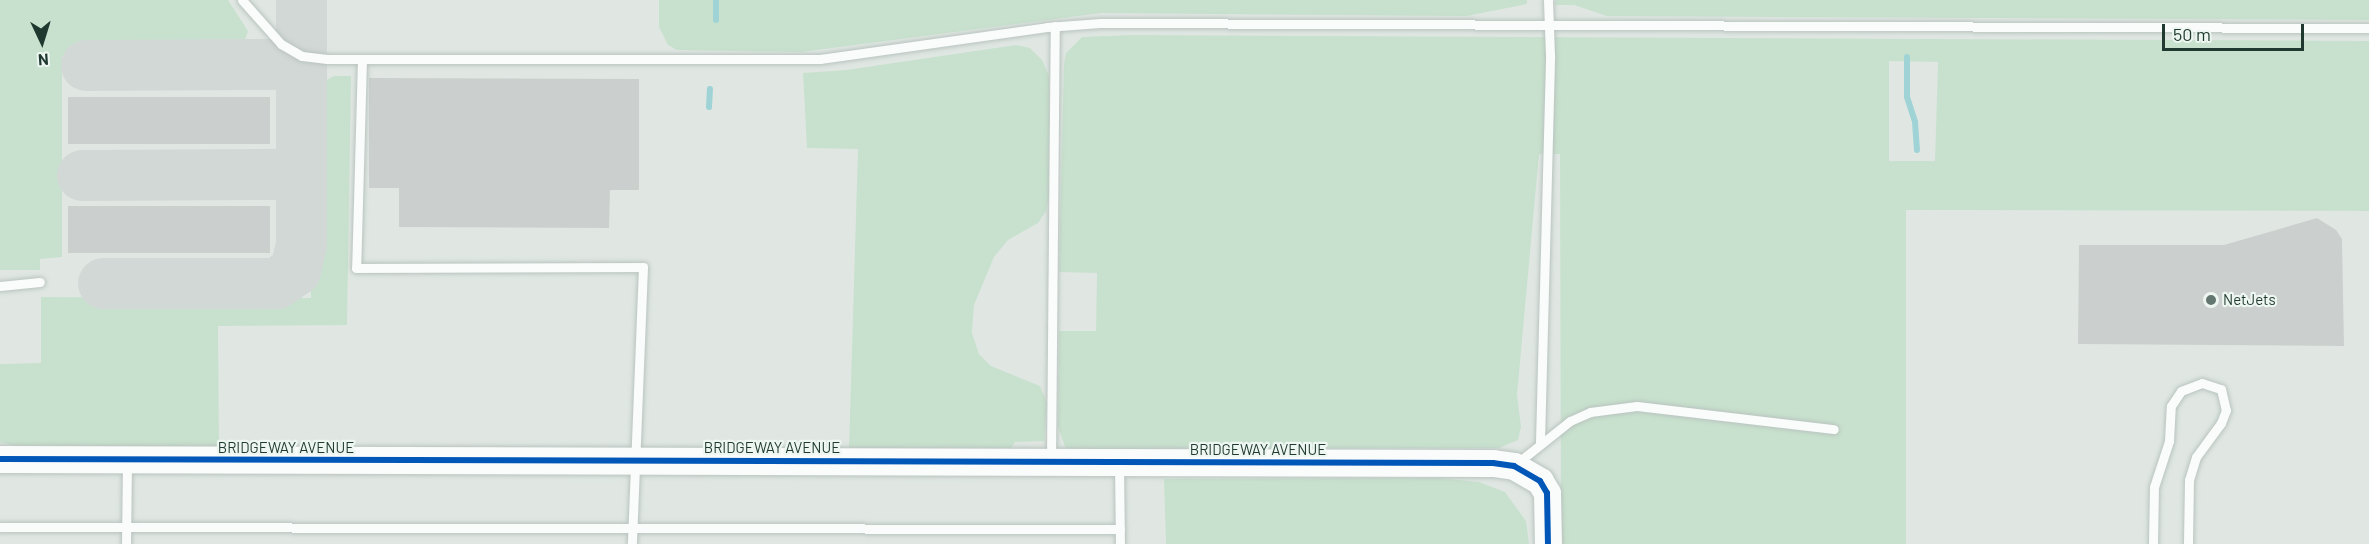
<!DOCTYPE html>
<style>
body{margin:0}
#map{position:relative;width:2369px;height:544px;overflow:hidden;background:#e0e7e3;font-family:Barlow,sans-serif}
div>[style]{position:absolute}
.green>*{inset:0;background:#c8e1ce}
.stream>*{height:6px;margin:-3px;padding:0 3px;transform-origin:3px;border-radius:3px;background:#9fd3d6}
.taxiway>*{height:51px;margin:-25.5px;padding:0 25.5px;transform-origin:25.5px;border-radius:25.5px;background:#d2d8d6}
.building>*{inset:0;background:#cbd0ce;transform-origin:0 0}
.roads{filter:drop-shadow(0 0 2px #b9c4bf) drop-shadow(0 0 2px #b9c4bf)}
.lane>*{height:9px;margin:-4.5px;padding:0 4.5px;transform-origin:4.5px;border-radius:4.5px;background:#fafbfb}
.secondary>*{height:27px;margin:-13.5px;padding:0 13.5px;transform-origin:13.5px;border-radius:13.5px;background:#fafbfb}
.cycleway>*{height:6px;margin:-3px;padding:0 3px;transform-origin:3px;border-radius:3px;background:#0057b8}
.dots>*{width:16px;height:16px;translate:-50% -50%;box-sizing:border-box;border:3px solid #edf6f1;border-radius:50%}
span{translate:-50% -50%;white-space:nowrap;text-align:center;line-height:1.15;-webkit-text-stroke:4.5px #edf6f1;paint-order:stroke}
.poi-label{font-size:15px;color:#1f3930}
.left{translate:0 -50%;text-align:left}
.street-label{font-size:15px;color:#1f3930}
.north{position:absolute;left:12px;top:12px;width:60px;height:60px;-webkit-text-stroke:4px #edf6f1;paint-order:stroke;rotate:176deg;font-size:16px;font-weight:700;line-height:24px;text-align:center;color:#1f3930}
.north::after{content:'';display:block;margin:auto;width:21px;height:27px;background:#1f3930;clip-path:polygon(50% 0,100% 100%,50% 72%,0 100%)}
.scale{position:absolute;left:2162px;top:24px;width:142px;height:27px;box-sizing:border-box;border:3px solid #1f3930;border-top:0;padding-left:8px;font-size:18px;line-height:21px;white-space:nowrap;color:#1f3930;-webkit-text-stroke:4px #edf6f1;paint-order:stroke}
</style>
<div id="map">
<div class="green">
<i style="clip-path:polygon(0 0,228px 0,248px 31px,242px 49px,229px 55px,62px 56px,62px 257px,40px 259px,40px 270px,0 270px)"></i>
<i style="clip-path:polygon(659px 0,1527px 0,1527px 4px,1467px 16px,1101px 13px,801px 52px,677px 50px,668px 45px,659px 27px)"></i>
<i style="clip-path:polygon(1556px 0,2369px 0,2369px 20px,1607px 16px,1574px 5px,1555px 5px)"></i>
<i style="clip-path:polygon(evenodd,1131px 35px,2369px 41px,2369px 211px,1906px 210px,1906px 544px,1561px 544px,1560px 154px,1539px 154px,1517px 395px,1521px 427px,1518px 440px,1499px 448px,1066px 449px,1058px 427px,1059px 331px,1096px 331px,1097px 273px,1059px 272px,1064px 64px,1066px 53px,1082px 37px,1131px 35px,1889px 61px,1938px 62px,1935px 161px,1889px 161px,1889px 61px)"></i>
<i style="clip-path:polygon(1016px 45px,1030px 48px,1042px 60px,1049px 76px,1049px 197px,1046px 211px,1038px 223px,1008px 240px,994px 257px,974px 305px,972px 333px,979px 354px,991px 366px,1040px 386px,1047px 403px,1044px 441px,1015px 442px,1011px 448px,849px 448px,858px 149px,807px 148px,803px 73px,846px 70px)"></i>
<i style="clip-path:polygon(334px 76px,351px 76px,347px 325px,218px 326px,219px 448px,21px 448px,0 442px,0 364px,41px 363px,41px 297px,311px 298px,311px 96px,321px 83px)"></i>
<i style="clip-path:polygon(1439px 478px,1479px 482px,1505px 492px,1526px 521px,1529px 544px,1166px 544px,1164px 479px)"></i>
</div>
<div class="stream">
<i style="left:716px;top:20px;width:20px;rotate:-90deg"></i>
<i style="left:1907px;top:57px;width:40px;rotate:90deg"></i>
<i style="left:1907px;top:97px;width:26px;rotate:72deg"></i>
<i style="left:1915px;top:122px;width:28px;rotate:86deg"></i>
<i style="left:709px;top:107px;width:18px;rotate:-87deg"></i>
</div>
<div class="taxiway">
<i style="left:86px;top:65px;width:215px;rotate:-0.3deg"></i>
<i style="left:82px;top:175px;width:219px;rotate:-0.3deg"></i>
<i style="left:103px;top:283px;width:173px"></i>
<i style="left:276px;top:283px;width:23px;rotate:-34deg"></i>
<i style="left:295px;top:270px;width:26px;rotate:-77deg"></i>
<i style="left:301px;top:245px;width:245px;rotate:-90deg"></i>
</div>
<div class="building">
<i style="clip-path:polygon(369px 78px,639px 79px,639px 190px,610px 190px,609px 228px,399px 227px,399px 188px,369px 188px)"></i>
<i style="left:270px;top:97px;width:47px;height:202px;rotate:90deg"></i>
<i style="left:68px;top:206px;width:202px;height:47px"></i>
<i style="clip-path:polygon(2317px 218px,2336px 230px,2342px 239px,2344px 346px,2078px 344px,2079px 245px,2224px 245px)"></i>
</div>
<div class="roads">
<div class="lane">
<i style="left:242px;top:0;width:59px;rotate:48.4deg"></i>
<i style="left:281px;top:44px;width:24px;rotate:30deg"></i>
<i style="left:302px;top:56px;width:25px;rotate:7deg"></i>
<i style="left:327px;top:59px;width:493px"></i>
<i style="left:820px;top:59px;width:229px;rotate:-8deg"></i>
<i style="left:1047px;top:27px;width:53px;rotate:-4.3deg"></i>
<i style="left:1100px;top:23px;width:1269px;rotate:0.23deg"></i>
<i style="left:362px;top:59px;width:209px;rotate:91.6deg"></i>
<i style="left:356px;top:268px;width:287px;rotate:-0.2deg"></i>
<i style="left:643px;top:267px;width:277px;rotate:92.3deg"></i>
<i style="left:0;top:286px;width:40px;rotate:-5.7deg"></i>
<i style="left:1540px;top:442px;width:387px;rotate:-88.5deg"></i>
<i style="left:1550px;top:55px;width:55px;rotate:-92.1deg"></i>
<i style="left:1051px;top:459px;width:433px;rotate:-89.5deg"></i>
<i style="left:1119px;top:464px;width:80px;rotate:89.3deg"></i>
<i style="left:1516px;top:464px;width:69px;rotate:-38.5deg"></i>
<i style="left:1570px;top:421px;width:22px;rotate:-24deg"></i>
<i style="left:1590px;top:412px;width:47px;rotate:-7.3deg"></i>
<i style="left:1637px;top:406px;width:198px;rotate:6.7deg"></i>
<i style="left:0;top:527px;width:1120px;rotate:0.1deg"></i>
<i style="left:126px;top:544px;width:82px;rotate:-89.3deg"></i>
<i style="left:2153px;top:544px;width:57px;rotate:-89deg"></i>
<i style="left:2154px;top:487px;width:48px;rotate:-71.9deg"></i>
<i style="left:2169px;top:441px;width:35px;rotate:-87deg"></i>
<i style="left:2171px;top:406px;width:18px;rotate:-56deg"></i>
<i style="left:2181px;top:391px;width:22px;rotate:-21deg"></i>
<i style="left:2202px;top:383px;width:20px;rotate:18deg"></i>
<i style="left:2221px;top:389px;width:22px;rotate:77deg"></i>
<i style="left:2226px;top:410px;width:14px;rotate:111deg"></i>
<i style="left:2221px;top:423px;width:42px;rotate:126.3deg"></i>
<i style="left:2196px;top:457px;width:24px;rotate:107deg"></i>
<i style="left:2189px;top:480px;width:64px;rotate:90.9deg"></i>
</div>
<div class="secondary">
<i style="left:0;top:459px;width:1493px;rotate:0.15deg"></i>
<i style="left:1493px;top:463px;width:21px;rotate:8deg"></i>
<i style="left:1514px;top:466px;width:30px;rotate:30deg"></i>
<i style="left:1540px;top:481px;width:14px;rotate:60deg"></i>
<i style="left:1547px;top:493px;width:51px;rotate:88.9deg"></i>
</div>
</div>
<div class="cycleway">
<i style="left:0;top:459px;width:1493px;rotate:0.15deg"></i>
<i style="left:1493px;top:463px;width:21px;rotate:8deg"></i>
<i style="left:1514px;top:466px;width:30px;rotate:30deg"></i>
<i style="left:1540px;top:481px;width:14px;rotate:60deg"></i>
<i style="left:1547px;top:493px;width:51px;rotate:88.9deg"></i>
</div>
<div class="dots">
<i style="left:2211px;top:300px;background:#63766f"></i>
</div>
<div class="poi-label">
<span class="left" style="left:2223px;top:300px">NetJets</span>
</div>
<div class="street-label">
<span style="left:286px;top:448px">BRIDGEWAY AVENUE</span>
<span style="left:772px;top:448px">BRIDGEWAY AVENUE</span>
<span style="left:1258px;top:450px">BRIDGEWAY AVENUE</span>
</div>
<div class="north">N</div>
<div class="scale">50 m</div>
</div>
